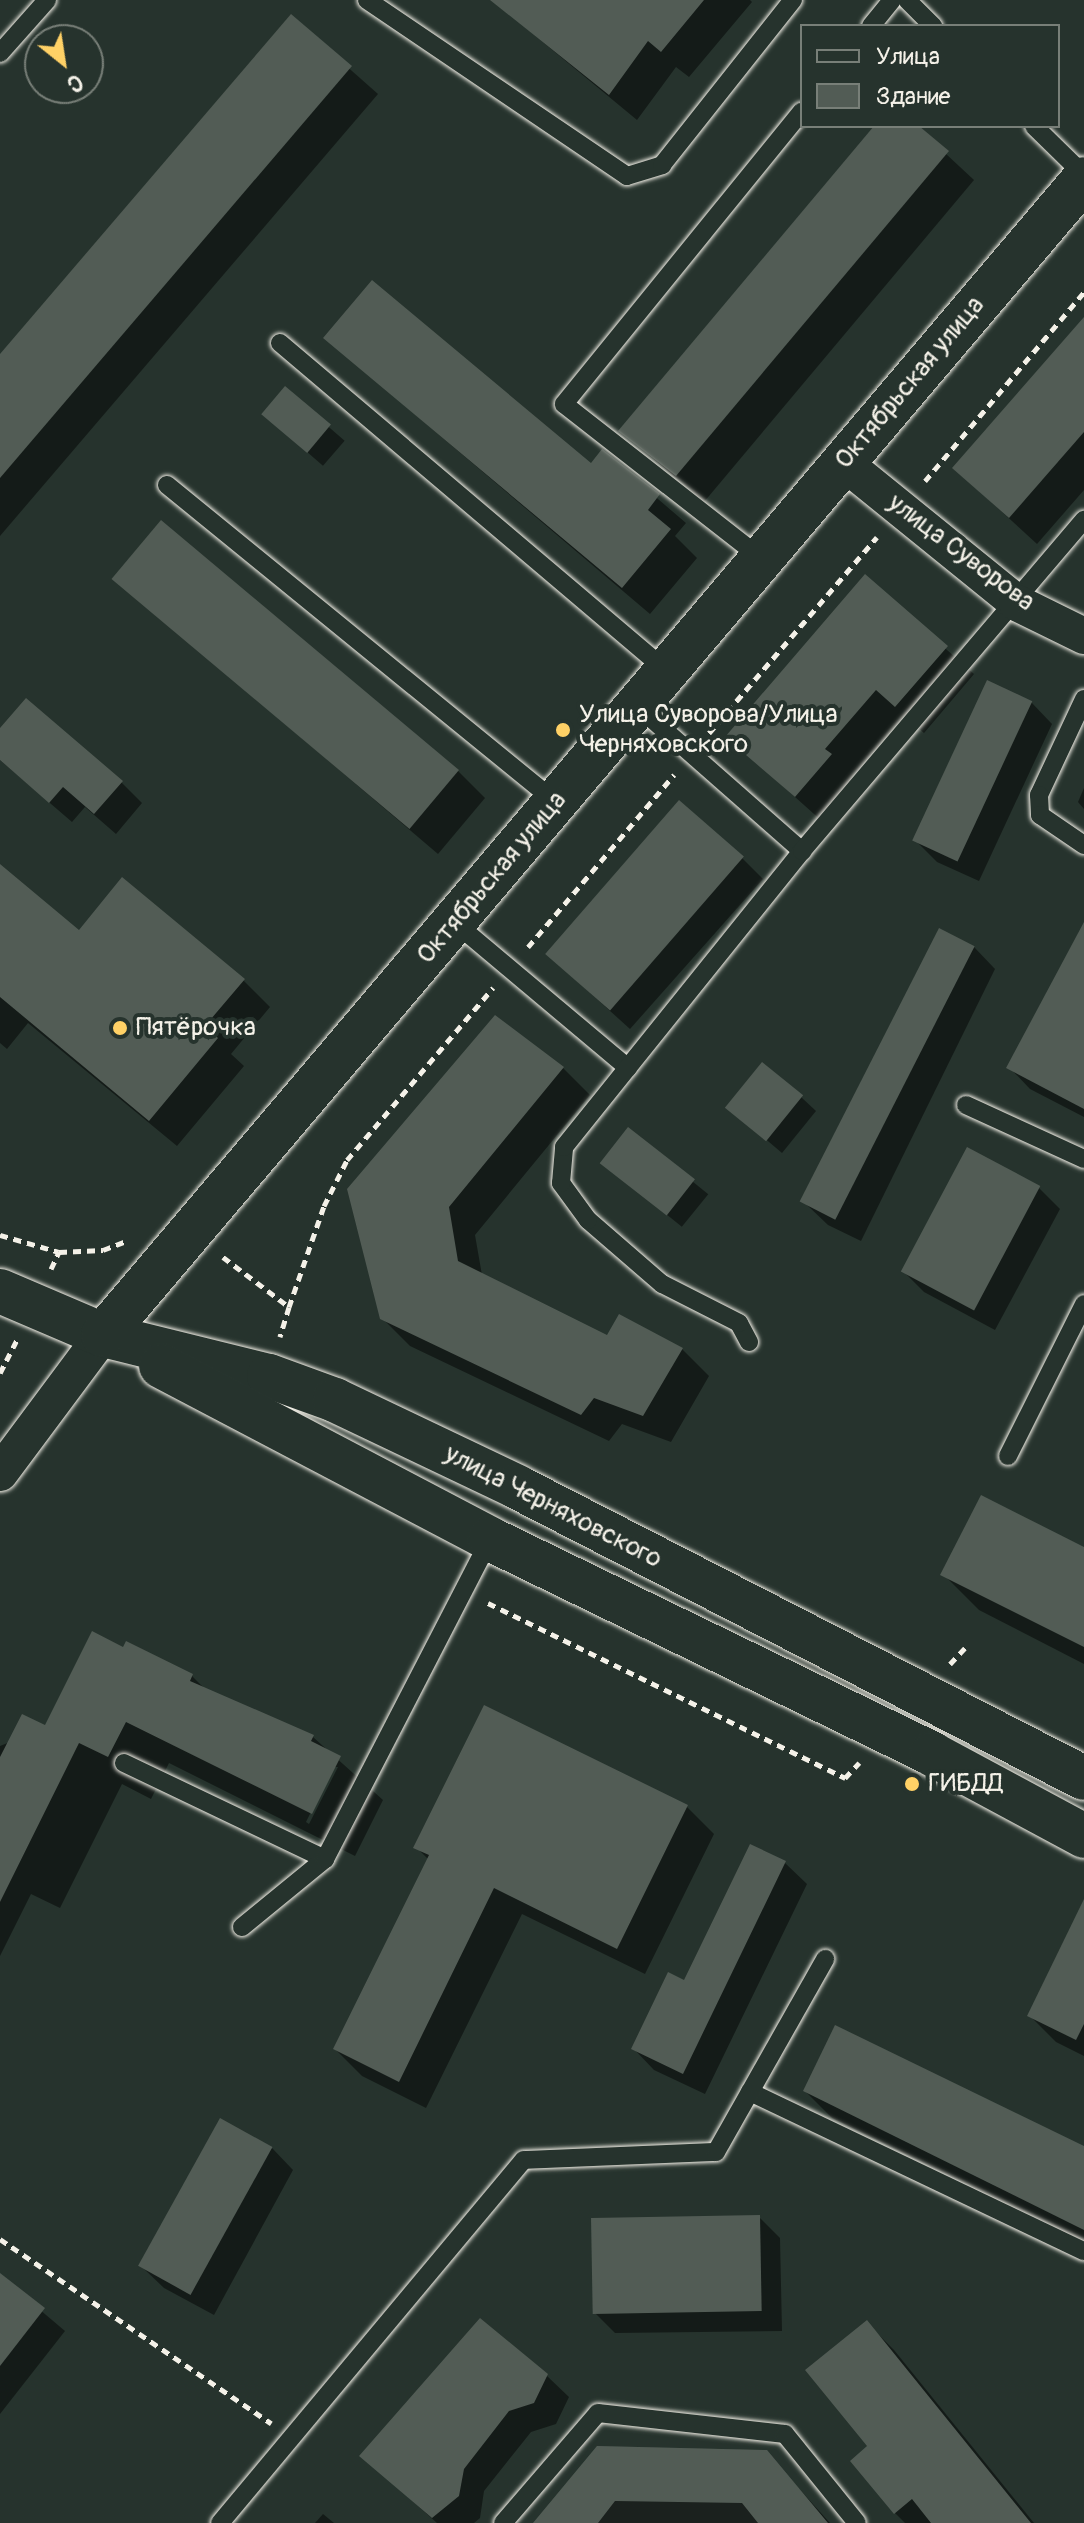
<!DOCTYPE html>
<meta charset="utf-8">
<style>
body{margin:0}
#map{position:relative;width:1084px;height:2523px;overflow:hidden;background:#26332d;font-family:Pangolin,sans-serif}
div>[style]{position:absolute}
.built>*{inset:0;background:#333f39}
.shadow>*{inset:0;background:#0007;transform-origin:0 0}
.building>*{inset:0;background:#525c55;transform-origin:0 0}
.path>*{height:5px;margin-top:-2.5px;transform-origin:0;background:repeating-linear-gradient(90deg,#f4f1e8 0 8px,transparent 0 14px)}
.roads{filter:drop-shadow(0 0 2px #f4f1e8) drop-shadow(0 0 2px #f4f1e8)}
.service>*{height:18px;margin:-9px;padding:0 9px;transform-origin:9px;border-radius:9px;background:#26332d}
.minor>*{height:36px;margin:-18px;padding:0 18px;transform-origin:18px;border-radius:18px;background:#26332d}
.tertiary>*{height:44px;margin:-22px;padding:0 22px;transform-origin:22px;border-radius:22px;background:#26332d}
.dots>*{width:22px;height:22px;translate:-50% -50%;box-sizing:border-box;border:4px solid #26332d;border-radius:50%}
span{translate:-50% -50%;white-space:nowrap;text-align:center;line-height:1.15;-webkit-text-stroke:8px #26332d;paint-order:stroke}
.street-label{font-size:26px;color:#f4f1e8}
.poi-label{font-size:26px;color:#f4f1e8}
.left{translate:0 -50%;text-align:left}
.legend{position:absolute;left:800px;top:24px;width:260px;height:104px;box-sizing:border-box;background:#26332d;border:2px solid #787f78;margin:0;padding:10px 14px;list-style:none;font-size:24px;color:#f4f1e8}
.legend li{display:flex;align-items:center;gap:16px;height:40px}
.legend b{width:40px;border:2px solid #787f78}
.north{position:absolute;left:24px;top:24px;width:80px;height:80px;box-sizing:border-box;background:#26332d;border:2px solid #787f78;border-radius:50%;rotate:150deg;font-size:22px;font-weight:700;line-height:32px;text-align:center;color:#f4f1e8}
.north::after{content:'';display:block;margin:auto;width:28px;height:36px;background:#ffd166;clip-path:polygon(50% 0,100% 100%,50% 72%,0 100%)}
</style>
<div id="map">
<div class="built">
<i style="clip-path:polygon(597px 2446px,767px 2450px,828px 2523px,533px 2523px)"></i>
</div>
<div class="shadow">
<i style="clip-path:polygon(492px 0,750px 0,752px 2px,689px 77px,676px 67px,637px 120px)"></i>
<i style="clip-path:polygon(291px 17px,378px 94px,0 536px,0 357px)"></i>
<i style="clip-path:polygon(877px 126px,916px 126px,974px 180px,704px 502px,621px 431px)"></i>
<i style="clip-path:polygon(1084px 320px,1084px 490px,1037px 544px,954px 468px)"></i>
<i style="clip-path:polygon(325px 338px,592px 465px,603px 452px,686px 523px,675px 536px,697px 558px,650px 614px)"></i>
<i style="left:285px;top:389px;width:79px;height:33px;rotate:41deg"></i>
<i style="clip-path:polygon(865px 577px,974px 674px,924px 733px,904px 716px,852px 777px,857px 783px,823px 822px,728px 737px)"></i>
<i style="clip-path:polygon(115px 579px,458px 771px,485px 798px,438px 854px)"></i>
<i style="clip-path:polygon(1031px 702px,1052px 724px,979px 881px,937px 862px,916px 841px)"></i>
<i style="clip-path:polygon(0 731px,121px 782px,142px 803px,116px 834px,85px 807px,72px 822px,0 760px)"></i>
<i style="clip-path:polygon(1084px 788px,1084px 809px,1078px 802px)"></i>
<i style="clip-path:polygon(742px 858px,763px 879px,630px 1029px,546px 953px)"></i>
<i style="clip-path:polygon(0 867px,79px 933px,243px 980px,270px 1007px,231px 1054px,244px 1066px,177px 1146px,28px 1023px,7px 1049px,0 1043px)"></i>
<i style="clip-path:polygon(974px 947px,995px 969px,861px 1241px,828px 1225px,806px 1204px)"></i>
<i style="clip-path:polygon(1084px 952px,1084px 1117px,1030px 1089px,1009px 1067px)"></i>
<i style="clip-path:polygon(563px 1068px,590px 1095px,475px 1235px,482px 1275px,608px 1338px,682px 1349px,709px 1376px,671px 1442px,622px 1424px,609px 1441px,410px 1346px,382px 1318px,349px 1189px)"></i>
<i style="clip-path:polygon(801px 1097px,816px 1111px,782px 1153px,728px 1107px)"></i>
<i style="left:629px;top:1130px;width:102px;height:42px;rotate:39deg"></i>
<i style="clip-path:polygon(1039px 1188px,1060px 1209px,995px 1330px,924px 1292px,903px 1271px)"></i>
<i style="clip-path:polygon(1084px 1549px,1084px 1664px,979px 1610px,943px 1574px)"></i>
<i style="clip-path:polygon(evenodd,124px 1650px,192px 1676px,205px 1689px,313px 1737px,383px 1800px,355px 1856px,169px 1763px,151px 1799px,122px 1784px,60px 1908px,31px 1894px,0 1956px,0 1746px,45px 1728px,124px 1650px,333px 1767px,338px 1767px,309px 1824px,306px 1822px,333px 1767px)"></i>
<i style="clip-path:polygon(687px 1807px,714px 1834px,645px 1974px,522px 1914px,426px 2108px,362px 2076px,335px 2049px,429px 1860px,416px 1847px)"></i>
<i style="clip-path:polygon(751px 1847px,785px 1863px,807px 1884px,705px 2094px,654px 2070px,633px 2048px,685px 1983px)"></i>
<i style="clip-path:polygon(1084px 1946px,1084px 2056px,1056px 2042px,1029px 2015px)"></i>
<i style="clip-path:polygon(805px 2091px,1084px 2148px,1084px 2242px,832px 2118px)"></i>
<i style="clip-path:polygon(272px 2148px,293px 2170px,214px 2315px,164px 2288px,142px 2267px)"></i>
<i style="clip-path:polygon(759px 2217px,780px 2238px,782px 2331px,615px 2333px,594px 2312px)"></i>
<i style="clip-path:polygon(0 2276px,65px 2331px,0 2414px)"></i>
<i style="clip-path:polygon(867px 2323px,894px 2350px,1034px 2523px,905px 2523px,895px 2513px,870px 2447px)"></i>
<i style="clip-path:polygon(547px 2376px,569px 2397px,556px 2424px,531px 2432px,484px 2491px,480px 2518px,474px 2523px,437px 2523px,362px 2456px)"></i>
<i style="clip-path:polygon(766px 2452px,830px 2523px,536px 2523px)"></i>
<i style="clip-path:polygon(323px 2514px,334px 2523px,315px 2523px)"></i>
</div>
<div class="building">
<i style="clip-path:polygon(490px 0,704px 0,661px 52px,648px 41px,609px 95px)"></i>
<i style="clip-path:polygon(291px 14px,352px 66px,0 478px,0 354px)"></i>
<i style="clip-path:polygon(874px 126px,919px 126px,949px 151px,676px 476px,618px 431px)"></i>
<i style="clip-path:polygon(372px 280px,591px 463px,602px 449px,660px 494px,648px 510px,671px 529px,622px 588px,323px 338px)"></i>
<i style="clip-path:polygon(1084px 317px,1084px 432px,1009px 518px,952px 468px)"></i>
<i style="left:285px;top:386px;width:60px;height:37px;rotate:40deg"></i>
<i style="left:161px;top:520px;width:389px;height:77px;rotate:40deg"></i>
<i style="clip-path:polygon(865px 574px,948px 646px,895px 707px,876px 690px,825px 749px,832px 754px,795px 797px,725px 737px)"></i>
<i style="left:987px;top:680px;width:50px;height:177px;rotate:25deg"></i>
<i style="clip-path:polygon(26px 698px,123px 781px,94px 814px,63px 787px,49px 803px,0 760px,0 728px)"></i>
<i style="left:679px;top:800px;width:86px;height:204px;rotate:41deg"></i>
<i style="clip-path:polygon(0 864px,79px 930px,122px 877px,245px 979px,205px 1026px,218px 1038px,149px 1121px,0 997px)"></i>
<i style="clip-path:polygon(1084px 922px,1084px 1109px,1006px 1068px)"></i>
<i style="left:939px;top:928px;width:40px;height:307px;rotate:27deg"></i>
<i style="clip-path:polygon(495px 1015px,564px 1067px,449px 1207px,458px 1261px,607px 1335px,619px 1314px,683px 1348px,643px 1416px,594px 1398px,581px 1415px,380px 1319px,347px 1189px)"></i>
<i style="left:762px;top:1062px;width:53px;height:59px;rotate:39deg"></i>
<i style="left:628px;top:1127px;width:85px;height:46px;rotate:38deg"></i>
<i style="left:967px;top:1147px;width:83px;height:141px;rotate:28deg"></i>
<i style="clip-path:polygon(981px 1495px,1084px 1547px,1084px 1647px,940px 1575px)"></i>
<i style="clip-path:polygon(92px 1631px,123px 1647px,126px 1641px,193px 1674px,190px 1681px,314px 1735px,311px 1741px,341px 1756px,312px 1814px,126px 1722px,108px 1757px,79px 1743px,0 1902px,0 1757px,22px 1714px,45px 1725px)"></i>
<i style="clip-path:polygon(484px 1705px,688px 1805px,617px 1949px,494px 1888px,399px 2082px,333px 2049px,429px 1855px,413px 1848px)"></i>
<i style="clip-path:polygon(750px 1844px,786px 1861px,683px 2074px,631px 2049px,668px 1972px,684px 1980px)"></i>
<i style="clip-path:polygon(1084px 1899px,1084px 2024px,1076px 2040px,1027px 2016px)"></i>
<i style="clip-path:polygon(835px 2025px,1084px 2146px,1084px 2230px,803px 2091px)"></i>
<i style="left:220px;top:2118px;width:60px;height:169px;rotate:29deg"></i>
<i style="left:760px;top:2215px;width:96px;height:169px;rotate:89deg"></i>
<i style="clip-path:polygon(0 2273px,45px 2308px,0 2366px)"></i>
<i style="clip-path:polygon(480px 2318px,548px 2374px,534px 2403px,509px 2411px,464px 2469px,459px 2496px,432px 2518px,359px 2456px)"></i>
<i style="clip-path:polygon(867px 2320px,1031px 2523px,931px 2523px,912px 2499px,894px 2514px,850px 2461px,867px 2446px,805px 2370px)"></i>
<i style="clip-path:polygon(597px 2446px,767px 2450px,828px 2523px,758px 2523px,742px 2503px,615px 2501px,598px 2523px,533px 2523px)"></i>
</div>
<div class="path">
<i style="left:925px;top:481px;width:247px;rotate:-49.9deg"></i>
<i style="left:709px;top:733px;width:258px;rotate:-49.4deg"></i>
<i style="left:528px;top:947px;width:226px;rotate:-49.7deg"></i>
<i style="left:0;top:1235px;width:61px;rotate:16.1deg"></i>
<i style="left:59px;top:1252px;width:44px;rotate:-2.6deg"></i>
<i style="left:103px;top:1250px;width:26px;rotate:-21deg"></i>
<i style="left:223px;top:1257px;width:83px;rotate:37.1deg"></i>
<i style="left:289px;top:1307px;width:31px;rotate:107deg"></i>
<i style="left:51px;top:1269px;width:19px;rotate:-65deg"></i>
<i style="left:289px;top:1307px;width:107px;rotate:-70.9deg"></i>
<i style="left:324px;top:1206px;width:51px;rotate:-63.4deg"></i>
<i style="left:347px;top:1160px;width:226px;rotate:-49.7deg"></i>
<i style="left:0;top:1373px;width:37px;rotate:-63deg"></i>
<i style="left:488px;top:1603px;width:398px;rotate:26.1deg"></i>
<i style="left:845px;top:1778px;width:21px;rotate:-47deg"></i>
<i style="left:950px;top:1664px;width:22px;rotate:-47deg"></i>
<i style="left:0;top:2239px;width:328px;rotate:34.2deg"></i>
</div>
<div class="roads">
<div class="service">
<i style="left:367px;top:0;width:314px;rotate:34.1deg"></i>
<i style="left:627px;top:176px;width:37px;rotate:-17deg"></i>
<i style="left:662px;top:165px;width:211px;rotate:-51.6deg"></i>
<i style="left:907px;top:0;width:37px;rotate:45deg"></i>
<i style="left:871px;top:26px;width:33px;rotate:-51deg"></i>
<i style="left:0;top:53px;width:71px;rotate:-48.4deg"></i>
<i style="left:1034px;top:126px;width:70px;rotate:44.4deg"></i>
<i style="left:280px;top:343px;width:507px;rotate:40.28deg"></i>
<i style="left:167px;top:485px;width:502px;rotate:39.18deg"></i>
<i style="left:761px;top:558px;width:250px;rotate:-142deg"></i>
<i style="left:564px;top:404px;width:377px;rotate:-50.9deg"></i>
<i style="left:1084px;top:699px;width:106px;rotate:115.1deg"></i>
<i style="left:1039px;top:795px;width:20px;rotate:87deg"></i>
<i style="left:1040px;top:815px;width:53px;rotate:34.3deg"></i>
<i style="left:637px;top:706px;width:220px;rotate:41.3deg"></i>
<i style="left:454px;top:922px;width:227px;rotate:40deg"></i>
<i style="left:966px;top:1105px;width:130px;rotate:24.6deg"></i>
<i style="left:749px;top:1342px;width:21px;rotate:-118deg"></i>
<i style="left:739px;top:1323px;width:86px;rotate:-153.1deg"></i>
<i style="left:662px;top:1284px;width:98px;rotate:-139.1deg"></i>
<i style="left:588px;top:1220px;width:46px;rotate:-126.1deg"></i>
<i style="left:561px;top:1183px;width:36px;rotate:-85deg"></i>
<i style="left:564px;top:1147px;width:380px;rotate:-51.2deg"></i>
<i style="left:802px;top:851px;width:435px;rotate:-49.6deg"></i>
<i style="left:1008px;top:1456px;width:170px;rotate:-63.4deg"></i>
<i style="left:124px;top:1763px;width:223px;rotate:25.5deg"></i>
<i style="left:242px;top:1927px;width:107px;rotate:-39.3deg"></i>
<i style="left:325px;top:1859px;width:360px;rotate:-62.7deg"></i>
<i style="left:750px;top:2092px;width:370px;rotate:25.5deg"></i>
<i style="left:220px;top:2523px;width:473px;rotate:-50.1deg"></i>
<i style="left:524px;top:2160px;width:192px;rotate:-2.4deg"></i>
<i style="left:716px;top:2152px;width:222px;rotate:-60.5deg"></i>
<i style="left:503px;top:2523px;width:145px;rotate:-49.2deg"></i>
<i style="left:598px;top:2413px;width:188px;rotate:6.4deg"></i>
<i style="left:785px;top:2434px;width:114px;rotate:51deg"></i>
</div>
<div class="minor">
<i style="left:843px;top:462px;width:224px;rotate:39deg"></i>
<i style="left:1017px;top:603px;width:75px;rotate:26.2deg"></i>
<i style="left:0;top:1473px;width:172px;rotate:-53.3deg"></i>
</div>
<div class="tertiary">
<i style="left:0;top:1291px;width:112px;rotate:23.1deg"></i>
<i style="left:103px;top:1335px;width:171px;rotate:13.9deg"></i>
<i style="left:269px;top:1376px;width:70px;rotate:20deg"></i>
<i style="left:335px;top:1400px;width:202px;rotate:25.5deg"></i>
<i style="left:517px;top:1487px;width:637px;rotate:27.17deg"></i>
<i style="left:103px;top:1335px;width:1516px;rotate:-49.68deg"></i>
<i style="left:161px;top:1366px;width:372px;rotate:27.7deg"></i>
<i style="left:490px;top:1539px;width:492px;rotate:25.9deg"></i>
<i style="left:932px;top:1754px;width:173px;rotate:28.3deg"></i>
</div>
</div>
<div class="dots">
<i style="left:563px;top:730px;background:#ffd166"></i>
<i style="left:120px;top:1028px;background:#ffd166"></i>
<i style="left:912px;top:1784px;background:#ffd166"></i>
</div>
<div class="street-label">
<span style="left:910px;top:383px;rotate:-50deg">Октябрьская улица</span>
<span style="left:961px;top:553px;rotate:37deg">улица Суворова</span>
<span style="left:492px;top:878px;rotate:-50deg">Октябрьская улица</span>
<span style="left:553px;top:1507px;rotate:27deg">улица Черняховского</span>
</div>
<div class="poi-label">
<span class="left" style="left:579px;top:730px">Улица Суворова/Улица<br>Черняховского</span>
<span class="left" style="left:136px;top:1028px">Пятёрочка</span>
<span class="left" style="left:928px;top:1784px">ГИБДД</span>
</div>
<ul class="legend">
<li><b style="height:10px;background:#26332d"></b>Улица</li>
<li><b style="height:22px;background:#525c55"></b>Здание</li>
</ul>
<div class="north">С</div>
</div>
